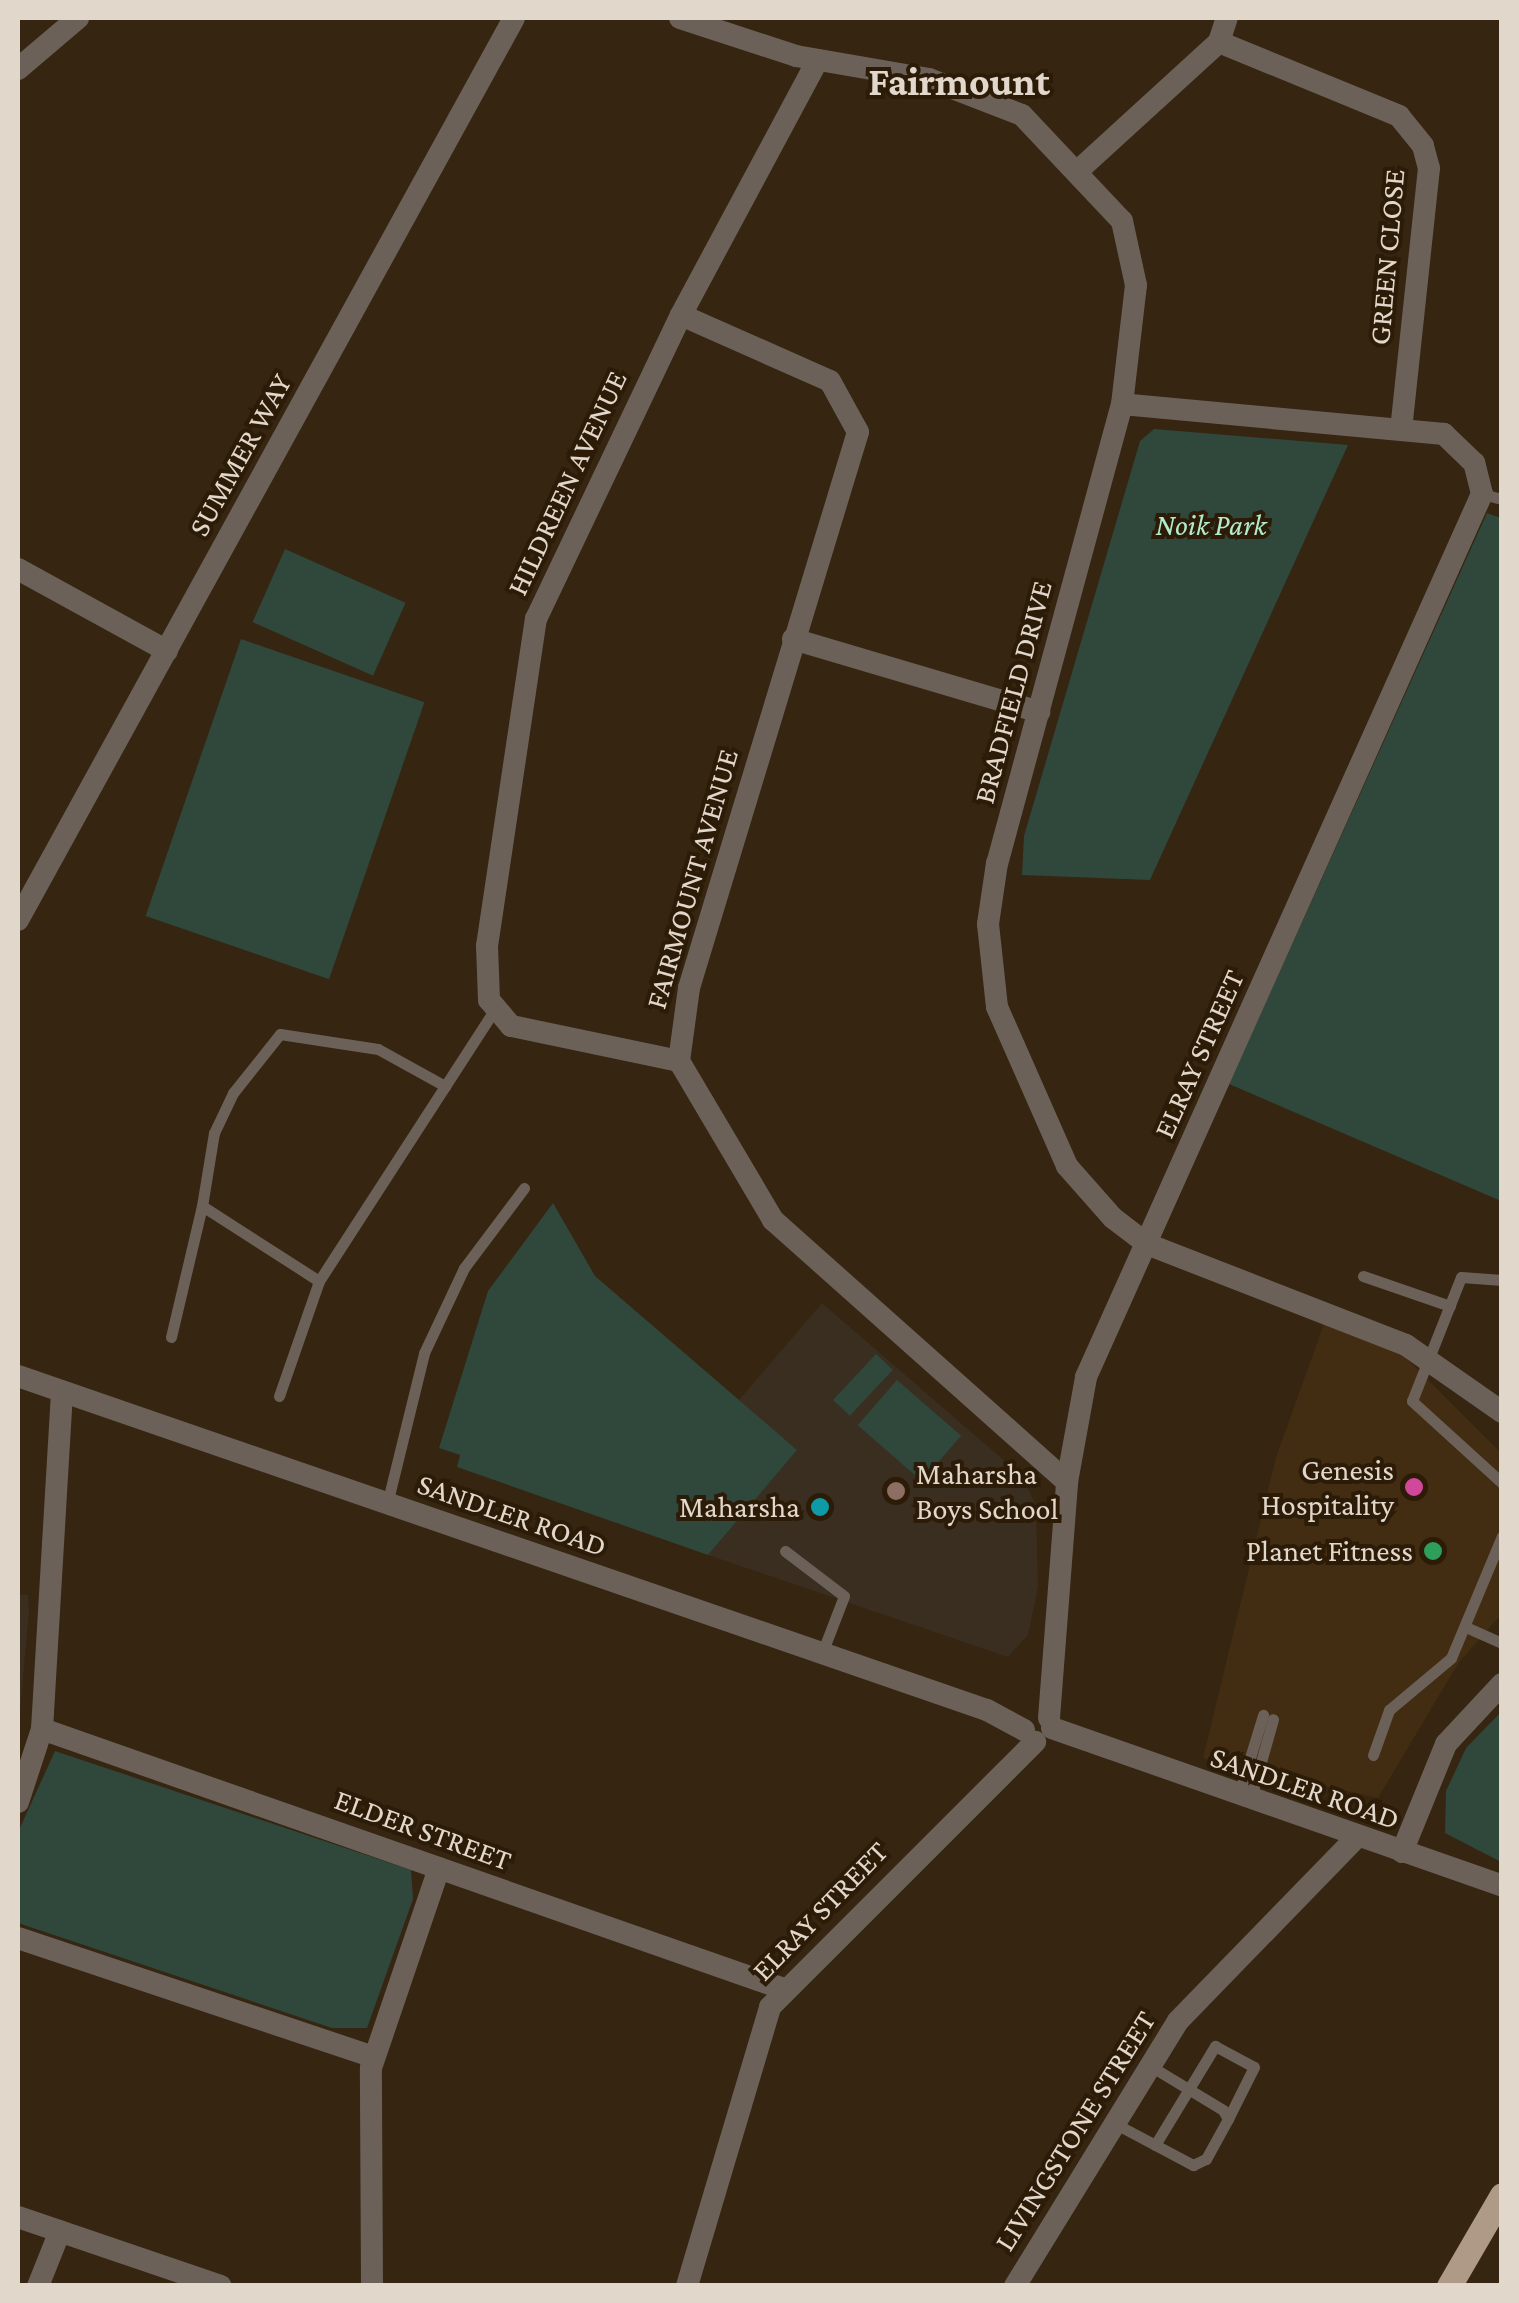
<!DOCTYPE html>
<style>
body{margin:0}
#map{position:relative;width:1519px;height:2303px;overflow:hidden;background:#352511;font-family:"Crimson Pro",serif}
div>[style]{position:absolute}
.built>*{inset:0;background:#422d12}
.education>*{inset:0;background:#392e1f}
.green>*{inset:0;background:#30473b;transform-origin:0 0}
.service>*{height:11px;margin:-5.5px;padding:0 5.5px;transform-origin:5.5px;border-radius:5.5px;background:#6c6158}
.minor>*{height:22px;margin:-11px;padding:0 11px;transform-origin:11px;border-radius:11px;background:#6c6158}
.primary>*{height:25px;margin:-12.5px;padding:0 12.5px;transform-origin:12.5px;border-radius:12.5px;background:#af9987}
.dots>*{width:28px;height:28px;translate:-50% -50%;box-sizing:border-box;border:5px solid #2b1b07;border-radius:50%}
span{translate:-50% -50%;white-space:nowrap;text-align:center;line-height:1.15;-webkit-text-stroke:8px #2b1b07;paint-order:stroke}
.street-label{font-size:30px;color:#e2d7cb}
.park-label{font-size:30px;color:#b2eccc;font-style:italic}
.poi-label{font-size:30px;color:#e2d7cb}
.right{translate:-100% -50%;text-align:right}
.left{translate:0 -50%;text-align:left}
.district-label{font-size:40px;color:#e2d7cb;font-weight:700}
.frame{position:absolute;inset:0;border:20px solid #e2d7cb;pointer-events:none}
</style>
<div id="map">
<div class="built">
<i style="clip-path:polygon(1324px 1324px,1394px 1346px,1501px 1453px,1501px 1615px,1459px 1662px,1378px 1798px,1203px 1758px,1276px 1457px)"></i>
</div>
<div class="education">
<i style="clip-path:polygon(822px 1303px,1022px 1476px,1036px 1505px,1038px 1587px,1028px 1635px,1008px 1657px,708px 1555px,796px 1450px,739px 1400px)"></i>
<i style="clip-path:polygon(18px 1595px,28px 1595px,29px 1612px,18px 1734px)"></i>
</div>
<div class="green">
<i style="clip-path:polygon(1154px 429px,1348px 445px,1150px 880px,1022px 875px,1024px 836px,1140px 441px)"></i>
<i style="clip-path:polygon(1487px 513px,1501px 518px,1501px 1201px,1229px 1084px)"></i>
<i style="left:285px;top:549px;width:132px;height:80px;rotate:24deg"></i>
<i style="left:241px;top:639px;width:194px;height:293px;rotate:19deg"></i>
<i style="clip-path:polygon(553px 1203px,595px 1276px,797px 1450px,708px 1555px,457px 1467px,460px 1455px,439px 1448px,488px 1291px)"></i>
<i style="left:876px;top:1354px;width:23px;height:63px;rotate:43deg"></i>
<i style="left:897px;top:1380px;width:85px;height:60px;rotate:41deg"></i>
<i style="clip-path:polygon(1501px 1712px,1501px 1862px,1445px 1833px,1446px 1791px,1466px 1748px)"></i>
<i style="clip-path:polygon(55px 1751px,411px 1870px,413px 1899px,367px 2028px,332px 2028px,18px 1923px,18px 1832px)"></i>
</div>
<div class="service">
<i style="left:1482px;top:494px;width:21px;rotate:14deg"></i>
<i style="left:1363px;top:1276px;width:92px;rotate:19deg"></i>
<i style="left:1502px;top:1280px;width:41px;rotate:-175.8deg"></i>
<i style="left:1461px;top:1277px;width:133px;rotate:111.6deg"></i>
<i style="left:1412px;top:1401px;width:122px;rotate:42.3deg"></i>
<i style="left:319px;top:1281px;width:139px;rotate:-147.3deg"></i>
<i style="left:202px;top:1206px;width:74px;rotate:-80.7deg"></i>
<i style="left:214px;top:1133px;width:44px;rotate:-64.6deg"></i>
<i style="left:233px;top:1093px;width:75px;rotate:-51.5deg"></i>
<i style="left:280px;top:1034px;width:99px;rotate:8.7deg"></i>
<i style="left:378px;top:1049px;width:77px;rotate:28.9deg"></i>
<i style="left:171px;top:1337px;width:135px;rotate:-76.7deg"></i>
<i style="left:279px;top:1396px;width:122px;rotate:-70.8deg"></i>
<i style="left:319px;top:1281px;width:322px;rotate:-57.1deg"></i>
<i style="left:387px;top:1504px;width:155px;rotate:-76.2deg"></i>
<i style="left:424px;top:1353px;width:94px;rotate:-64.8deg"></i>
<i style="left:464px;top:1268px;width:100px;rotate:-53.1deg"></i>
<i style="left:785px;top:1551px;width:74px;rotate:37.3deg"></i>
<i style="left:844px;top:1596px;width:61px;rotate:111.1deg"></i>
<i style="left:1468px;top:1628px;width:37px;rotate:24deg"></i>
<i style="left:1373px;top:1755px;width:48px;rotate:-70.4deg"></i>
<i style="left:1389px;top:1710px;width:81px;rotate:-40deg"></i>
<i style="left:1451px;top:1658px;width:132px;rotate:-67.3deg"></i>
<i style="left:1238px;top:1797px;width:86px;rotate:-73deg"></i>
<i style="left:1250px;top:1801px;width:85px;rotate:-74.3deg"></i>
<i style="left:1112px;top:2122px;width:92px;rotate:28deg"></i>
<i style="left:1193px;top:2165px;width:14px;rotate:-25deg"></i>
<i style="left:1206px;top:2159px;width:46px;rotate:-61.2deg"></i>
<i style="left:1228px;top:2119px;width:10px;rotate:-119deg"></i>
<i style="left:1223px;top:2110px;width:89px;rotate:-148.8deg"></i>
<i style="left:1155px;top:2145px;width:116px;rotate:-58.8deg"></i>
<i style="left:1215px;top:2046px;width:44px;rotate:28.3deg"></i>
<i style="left:1254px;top:2067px;width:58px;rotate:116.6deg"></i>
</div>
<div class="minor">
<i style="left:680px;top:18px;width:122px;rotate:18.1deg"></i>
<i style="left:796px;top:56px;width:135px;rotate:9.8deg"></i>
<i style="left:929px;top:79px;width:100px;rotate:21.2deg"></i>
<i style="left:1022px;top:115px;width:146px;rotate:46.7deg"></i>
<i style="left:1122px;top:221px;width:66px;rotate:77.7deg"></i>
<i style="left:1136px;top:285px;width:120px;rotate:96.7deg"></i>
<i style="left:1122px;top:404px;width:476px;rotate:105.2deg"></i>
<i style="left:997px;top:863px;width:62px;rotate:98.4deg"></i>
<i style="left:988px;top:924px;width:83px;rotate:83.8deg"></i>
<i style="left:997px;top:1007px;width:174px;rotate:66.2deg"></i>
<i style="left:1067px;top:1166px;width:69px;rotate:48.5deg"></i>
<i style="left:1113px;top:1218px;width:43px;rotate:37.4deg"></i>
<i style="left:1147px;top:1244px;width:278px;rotate:21.3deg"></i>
<i style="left:1406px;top:1345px;width:117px;rotate:34.9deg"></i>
<i style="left:1219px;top:42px;width:195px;rotate:22.3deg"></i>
<i style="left:1399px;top:116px;width:38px;rotate:51deg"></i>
<i style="left:1423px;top:146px;width:23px;rotate:75deg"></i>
<i style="left:1429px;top:168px;width:262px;rotate:96.1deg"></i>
<i style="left:18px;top:69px;width:79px;rotate:-40.4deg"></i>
<i style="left:1081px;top:168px;width:187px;rotate:-42.4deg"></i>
<i style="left:1219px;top:42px;width:25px;rotate:-72deg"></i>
<i style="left:681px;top:315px;width:163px;rotate:23.9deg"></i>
<i style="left:830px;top:381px;width:58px;rotate:61.2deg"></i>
<i style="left:858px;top:432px;width:581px;rotate:106.91deg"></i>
<i style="left:689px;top:988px;width:74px;rotate:97.8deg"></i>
<i style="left:679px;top:1061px;width:185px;rotate:59.4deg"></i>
<i style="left:773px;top:1220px;width:394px;rotate:41.7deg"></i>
<i style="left:18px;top:569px;width:170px;rotate:28.8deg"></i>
<i style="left:793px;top:639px;width:257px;rotate:16.5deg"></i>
<i style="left:18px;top:920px;width:1029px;rotate:-61.19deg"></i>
<i style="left:679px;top:1061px;width:172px;rotate:-168.2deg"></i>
<i style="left:511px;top:1026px;width:34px;rotate:-130deg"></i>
<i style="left:489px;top:1000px;width:54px;rotate:-92.1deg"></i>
<i style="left:487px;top:946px;width:331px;rotate:-81.5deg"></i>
<i style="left:536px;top:619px;width:337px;rotate:-64.5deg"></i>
<i style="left:681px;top:315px;width:289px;rotate:-61.8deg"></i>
<i style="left:18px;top:1376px;width:1025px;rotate:19.02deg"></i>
<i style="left:987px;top:1710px;width:42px;rotate:28.4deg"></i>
<i style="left:1049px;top:1718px;width:237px;rotate:-85.6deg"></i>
<i style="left:1067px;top:1482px;width:107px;rotate:-79.7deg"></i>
<i style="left:1086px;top:1377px;width:968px;rotate:-65.85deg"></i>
<i style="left:1482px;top:494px;width:32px;rotate:-104deg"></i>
<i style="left:1474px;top:463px;width:42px;rotate:-136deg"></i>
<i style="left:1444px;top:434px;width:323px;rotate:-174.7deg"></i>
<i style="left:1052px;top:1728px;width:477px;rotate:19.3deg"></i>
<i style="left:42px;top:1729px;width:786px;rotate:19.31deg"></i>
<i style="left:18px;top:1802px;width:77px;rotate:-71.8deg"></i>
<i style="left:42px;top:1729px;width:338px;rotate:-86.6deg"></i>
<i style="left:1402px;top:1852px;width:117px;rotate:-67.8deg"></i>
<i style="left:1446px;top:1744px;width:82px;rotate:-47deg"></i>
<i style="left:18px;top:1938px;width:374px;rotate:18.5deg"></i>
<i style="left:18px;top:2217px;width:214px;rotate:18.8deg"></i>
<i style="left:38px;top:2286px;width:59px;rotate:-68.2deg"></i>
<i style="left:372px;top:2286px;width:218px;rotate:-90.3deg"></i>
<i style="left:371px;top:2068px;width:211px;rotate:-71.2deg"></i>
<i style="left:687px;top:2286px;width:291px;rotate:-73.4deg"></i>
<i style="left:770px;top:2007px;width:375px;rotate:-45deg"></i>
<i style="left:1015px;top:2286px;width:311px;rotate:-58.4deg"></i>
<i style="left:1178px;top:2021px;width:255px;rotate:-45.8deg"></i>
</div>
<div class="primary">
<i style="left:1449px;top:2286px;width:105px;rotate:-59.8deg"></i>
</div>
<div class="dots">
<i style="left:1414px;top:1487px;background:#d1479c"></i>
<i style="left:896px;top:1491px;background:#8d6e63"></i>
<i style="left:820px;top:1507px;background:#0f9aa8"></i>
<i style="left:1433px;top:1551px;background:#2e9e5b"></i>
</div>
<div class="street-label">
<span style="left:1387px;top:257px;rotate:-85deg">GREEN CLOSE</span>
<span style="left:240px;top:455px;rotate:-61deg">SUMMER WAY</span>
<span style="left:567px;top:483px;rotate:-65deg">HILDREEN AVENUE</span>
<span style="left:1013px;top:692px;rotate:-75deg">BRADFIELD DRIVE</span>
<span style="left:692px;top:879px;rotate:-74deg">FAIRMOUNT AVENUE</span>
<span style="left:1199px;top:1054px;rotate:-66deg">ELRAY STREET</span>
<span style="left:512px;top:1515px;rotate:19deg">SANDLER ROAD</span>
<span style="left:1305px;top:1788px;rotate:19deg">SANDLER ROAD</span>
<span style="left:423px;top:1830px;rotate:20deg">ELDER STREET</span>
<span style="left:820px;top:1911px;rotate:-46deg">ELRAY STREET</span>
<span style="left:1075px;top:2131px;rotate:-58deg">LIVINGSTONE STREET</span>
</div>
<div class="park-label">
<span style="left:1211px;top:525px">Noik Park</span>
</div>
<div class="poi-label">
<span class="right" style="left:1394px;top:1487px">Genesis<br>Hospitality</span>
<span class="left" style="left:916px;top:1491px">Maharsha<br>Boys School</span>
<span class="right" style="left:800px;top:1507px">Maharsha</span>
<span class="right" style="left:1413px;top:1551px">Planet Fitness</span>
</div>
<div class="district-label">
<span style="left:959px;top:82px">Fairmount</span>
</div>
<div class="frame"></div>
</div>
